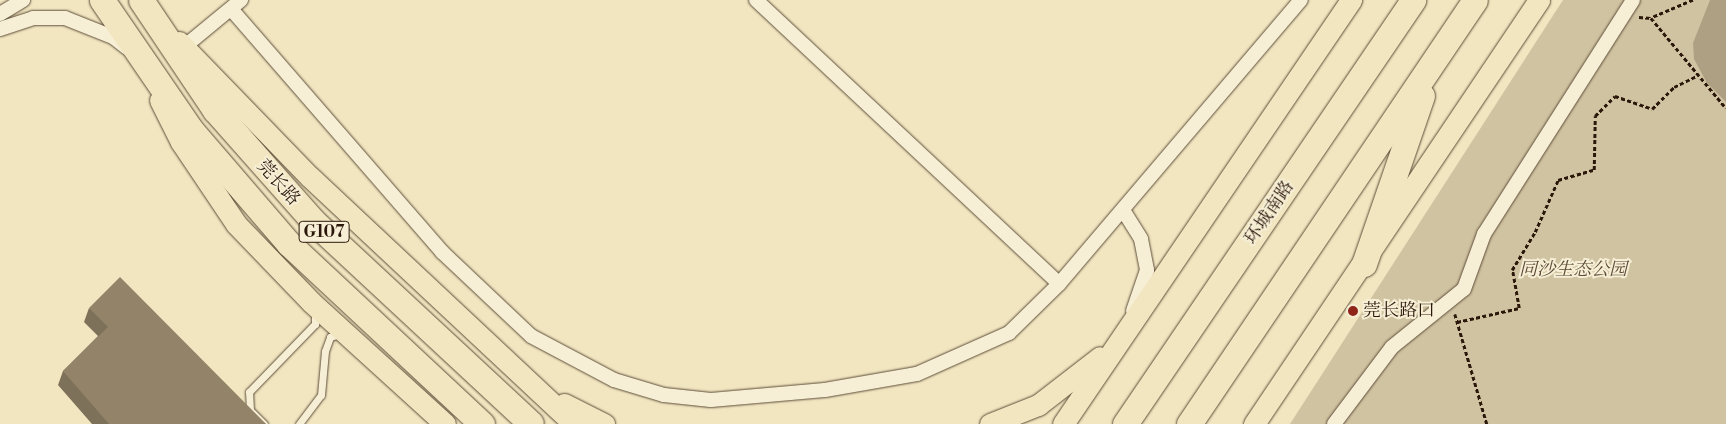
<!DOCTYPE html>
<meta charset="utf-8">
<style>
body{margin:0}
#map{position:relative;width:1726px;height:424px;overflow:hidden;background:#f1e6c0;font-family:"Libre Bodoni","Noto Serif SC",serif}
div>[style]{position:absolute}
.green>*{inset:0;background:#d0c3a1}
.water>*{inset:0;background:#aea082}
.path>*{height:2.5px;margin-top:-1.25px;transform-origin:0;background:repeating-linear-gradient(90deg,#2c180b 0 4px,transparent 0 6.5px)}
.roads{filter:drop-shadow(0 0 1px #5d4c38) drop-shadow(0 0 1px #5d4c38)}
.lane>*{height:7px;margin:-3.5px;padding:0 3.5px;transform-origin:3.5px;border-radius:3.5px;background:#f6efd6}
.street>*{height:14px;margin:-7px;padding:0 7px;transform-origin:7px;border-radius:7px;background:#f6efd6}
.primary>*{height:21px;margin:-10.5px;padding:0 10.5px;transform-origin:10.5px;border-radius:10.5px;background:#f1e6c0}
.highway>*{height:25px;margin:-12.5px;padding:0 12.5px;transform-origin:12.5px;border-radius:12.5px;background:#f1e6c0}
.wall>*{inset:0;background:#7e715a}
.building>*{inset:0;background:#928369}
.dots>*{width:14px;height:14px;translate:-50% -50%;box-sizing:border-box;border:2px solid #f6efd6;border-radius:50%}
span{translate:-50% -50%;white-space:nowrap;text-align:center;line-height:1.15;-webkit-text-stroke:4px #f6efd6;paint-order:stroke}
.shield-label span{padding:1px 4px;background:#f6efd6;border:1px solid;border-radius:4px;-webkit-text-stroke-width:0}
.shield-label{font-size:16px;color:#2c180b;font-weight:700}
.street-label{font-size:18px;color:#2c180b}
.park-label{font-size:18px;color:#5d4b38;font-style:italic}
.poi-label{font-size:18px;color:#2c180b}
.left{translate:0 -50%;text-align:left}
</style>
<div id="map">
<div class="green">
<i style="clip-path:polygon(1563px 0,1726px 0,1726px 424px,1290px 424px)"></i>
</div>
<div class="water">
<i style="clip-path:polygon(1710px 0,1726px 0,1726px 102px,1707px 83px,1694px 59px,1693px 43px)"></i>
</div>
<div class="path">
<i style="left:1693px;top:0;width:46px;rotate:156.8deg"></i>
<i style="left:1651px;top:18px;width:117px;rotate:50.2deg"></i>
<i style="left:1639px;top:17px;width:12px;rotate:5deg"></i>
<i style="left:1455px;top:314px;width:115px;rotate:73.8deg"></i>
<i style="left:1457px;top:322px;width:64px;rotate:-12.7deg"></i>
<i style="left:1519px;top:308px;width:39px;rotate:-100deg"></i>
<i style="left:1512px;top:270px;width:44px;rotate:-58.8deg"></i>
<i style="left:1535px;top:232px;width:57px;rotate:-66.1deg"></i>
<i style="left:1558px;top:180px;width:37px;rotate:-16deg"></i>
<i style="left:1594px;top:170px;width:54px;rotate:-88.9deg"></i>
<i style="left:1595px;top:116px;width:28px;rotate:-45deg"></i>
<i style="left:1615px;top:96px;width:39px;rotate:19deg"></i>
<i style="left:1652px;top:109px;width:31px;rotate:-45deg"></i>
<i style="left:1674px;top:87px;width:25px;rotate:-26deg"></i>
</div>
<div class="roads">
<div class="lane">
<i style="left:264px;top:424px;width:20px;rotate:-135deg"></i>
<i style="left:250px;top:410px;width:18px;rotate:-93deg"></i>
<i style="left:249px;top:392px;width:95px;rotate:-45.9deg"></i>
<i style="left:315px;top:324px;width:13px;rotate:-90deg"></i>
<i style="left:299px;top:424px;width:36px;rotate:-53deg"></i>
<i style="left:321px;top:395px;width:44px;rotate:-84.8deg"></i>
<i style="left:325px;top:351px;width:15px;rotate:-70deg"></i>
<i style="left:330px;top:337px;width:10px;rotate:-17deg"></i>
</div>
<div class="street">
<i style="left:756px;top:0;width:415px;rotate:43.1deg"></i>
<i style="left:231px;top:9px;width:322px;rotate:49deg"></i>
<i style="left:442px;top:252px;width:122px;rotate:43.3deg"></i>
<i style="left:531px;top:336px;width:94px;rotate:27.9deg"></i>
<i style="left:614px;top:380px;width:52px;rotate:16.7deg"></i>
<i style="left:664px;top:395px;width:47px;rotate:6.1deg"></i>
<i style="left:711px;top:400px;width:114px;rotate:-5deg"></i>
<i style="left:825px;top:390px;width:93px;rotate:-9.9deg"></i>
<i style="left:917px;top:374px;width:101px;rotate:-24deg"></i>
<i style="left:1009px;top:333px;width:70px;rotate:-44.4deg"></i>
<i style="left:1059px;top:284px;width:373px;rotate:-49.6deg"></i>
<i style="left:0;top:14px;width:27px;rotate:-31deg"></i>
<i style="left:0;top:29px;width:35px;rotate:-18deg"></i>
<i style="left:33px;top:18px;width:32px"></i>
<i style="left:65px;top:18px;width:52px;rotate:21.6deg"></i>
<i style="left:113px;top:37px;width:18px;rotate:38deg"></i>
<i style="left:184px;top:47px;width:74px;rotate:-39.5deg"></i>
<i style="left:1123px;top:210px;width:34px;rotate:58deg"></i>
<i style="left:1141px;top:239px;width:32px;rotate:79deg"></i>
<i style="left:1147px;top:270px;width:43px;rotate:108.9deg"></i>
<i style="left:1334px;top:424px;width:96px;rotate:-53deg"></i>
<i style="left:1392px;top:347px;width:92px;rotate:-38.9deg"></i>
<i style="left:1464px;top:289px;width:59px;rotate:-70deg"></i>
<i style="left:1484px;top:234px;width:277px;rotate:-57.5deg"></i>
</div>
<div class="primary">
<i style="left:179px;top:42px;width:188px;rotate:45.9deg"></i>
<i style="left:310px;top:177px;width:362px;rotate:43.1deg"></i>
<i style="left:160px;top:100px;width:47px;rotate:63.4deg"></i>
<i style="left:181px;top:142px;width:99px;rotate:56.1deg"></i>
<i style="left:236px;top:224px;width:108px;rotate:46.1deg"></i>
<i style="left:311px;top:302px;width:181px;rotate:42.3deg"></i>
<i style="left:564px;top:404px;width:45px;rotate:26.6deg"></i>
<i style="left:990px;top:424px;width:52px;rotate:-21.6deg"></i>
<i style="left:1038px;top:405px;width:78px;rotate:-37.7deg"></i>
<i style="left:1063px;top:424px;width:513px;rotate:-55.81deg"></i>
<i style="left:1254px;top:424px;width:511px;rotate:-56.09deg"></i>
</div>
<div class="highway">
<i style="left:102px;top:0;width:158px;rotate:55.6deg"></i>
<i style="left:191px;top:130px;width:150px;rotate:49.3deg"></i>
<i style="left:289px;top:244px;width:264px;rotate:43deg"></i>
<i style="left:141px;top:0;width:133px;rotate:56.1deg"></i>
<i style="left:215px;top:110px;width:149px;rotate:48.5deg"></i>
<i style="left:314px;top:222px;width:296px;rotate:42.9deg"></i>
<i style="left:1364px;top:264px;width:178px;rotate:-71deg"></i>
<i style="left:1125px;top:424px;width:513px;rotate:-55.81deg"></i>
<i style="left:1189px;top:424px;width:511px;rotate:-56deg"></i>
</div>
</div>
<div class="wall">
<i style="clip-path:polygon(89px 308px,266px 424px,92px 424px,58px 385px,63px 371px,98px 336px,84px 322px)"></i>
</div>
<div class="building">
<i style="clip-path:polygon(120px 277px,266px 424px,109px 424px,63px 371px,108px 327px,89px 308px)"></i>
</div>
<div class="dots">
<i style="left:1353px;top:311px;background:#8f2418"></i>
</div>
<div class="shield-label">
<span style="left:324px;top:232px">G107</span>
</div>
<div class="street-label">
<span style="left:278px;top:183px;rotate:48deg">莞长路</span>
<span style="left:1270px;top:213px;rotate:-56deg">环城南路</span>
</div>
<div class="park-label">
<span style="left:1573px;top:270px">同沙生态公园</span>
</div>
<div class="poi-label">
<span class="left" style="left:1363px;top:311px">莞长路口</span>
</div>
</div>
